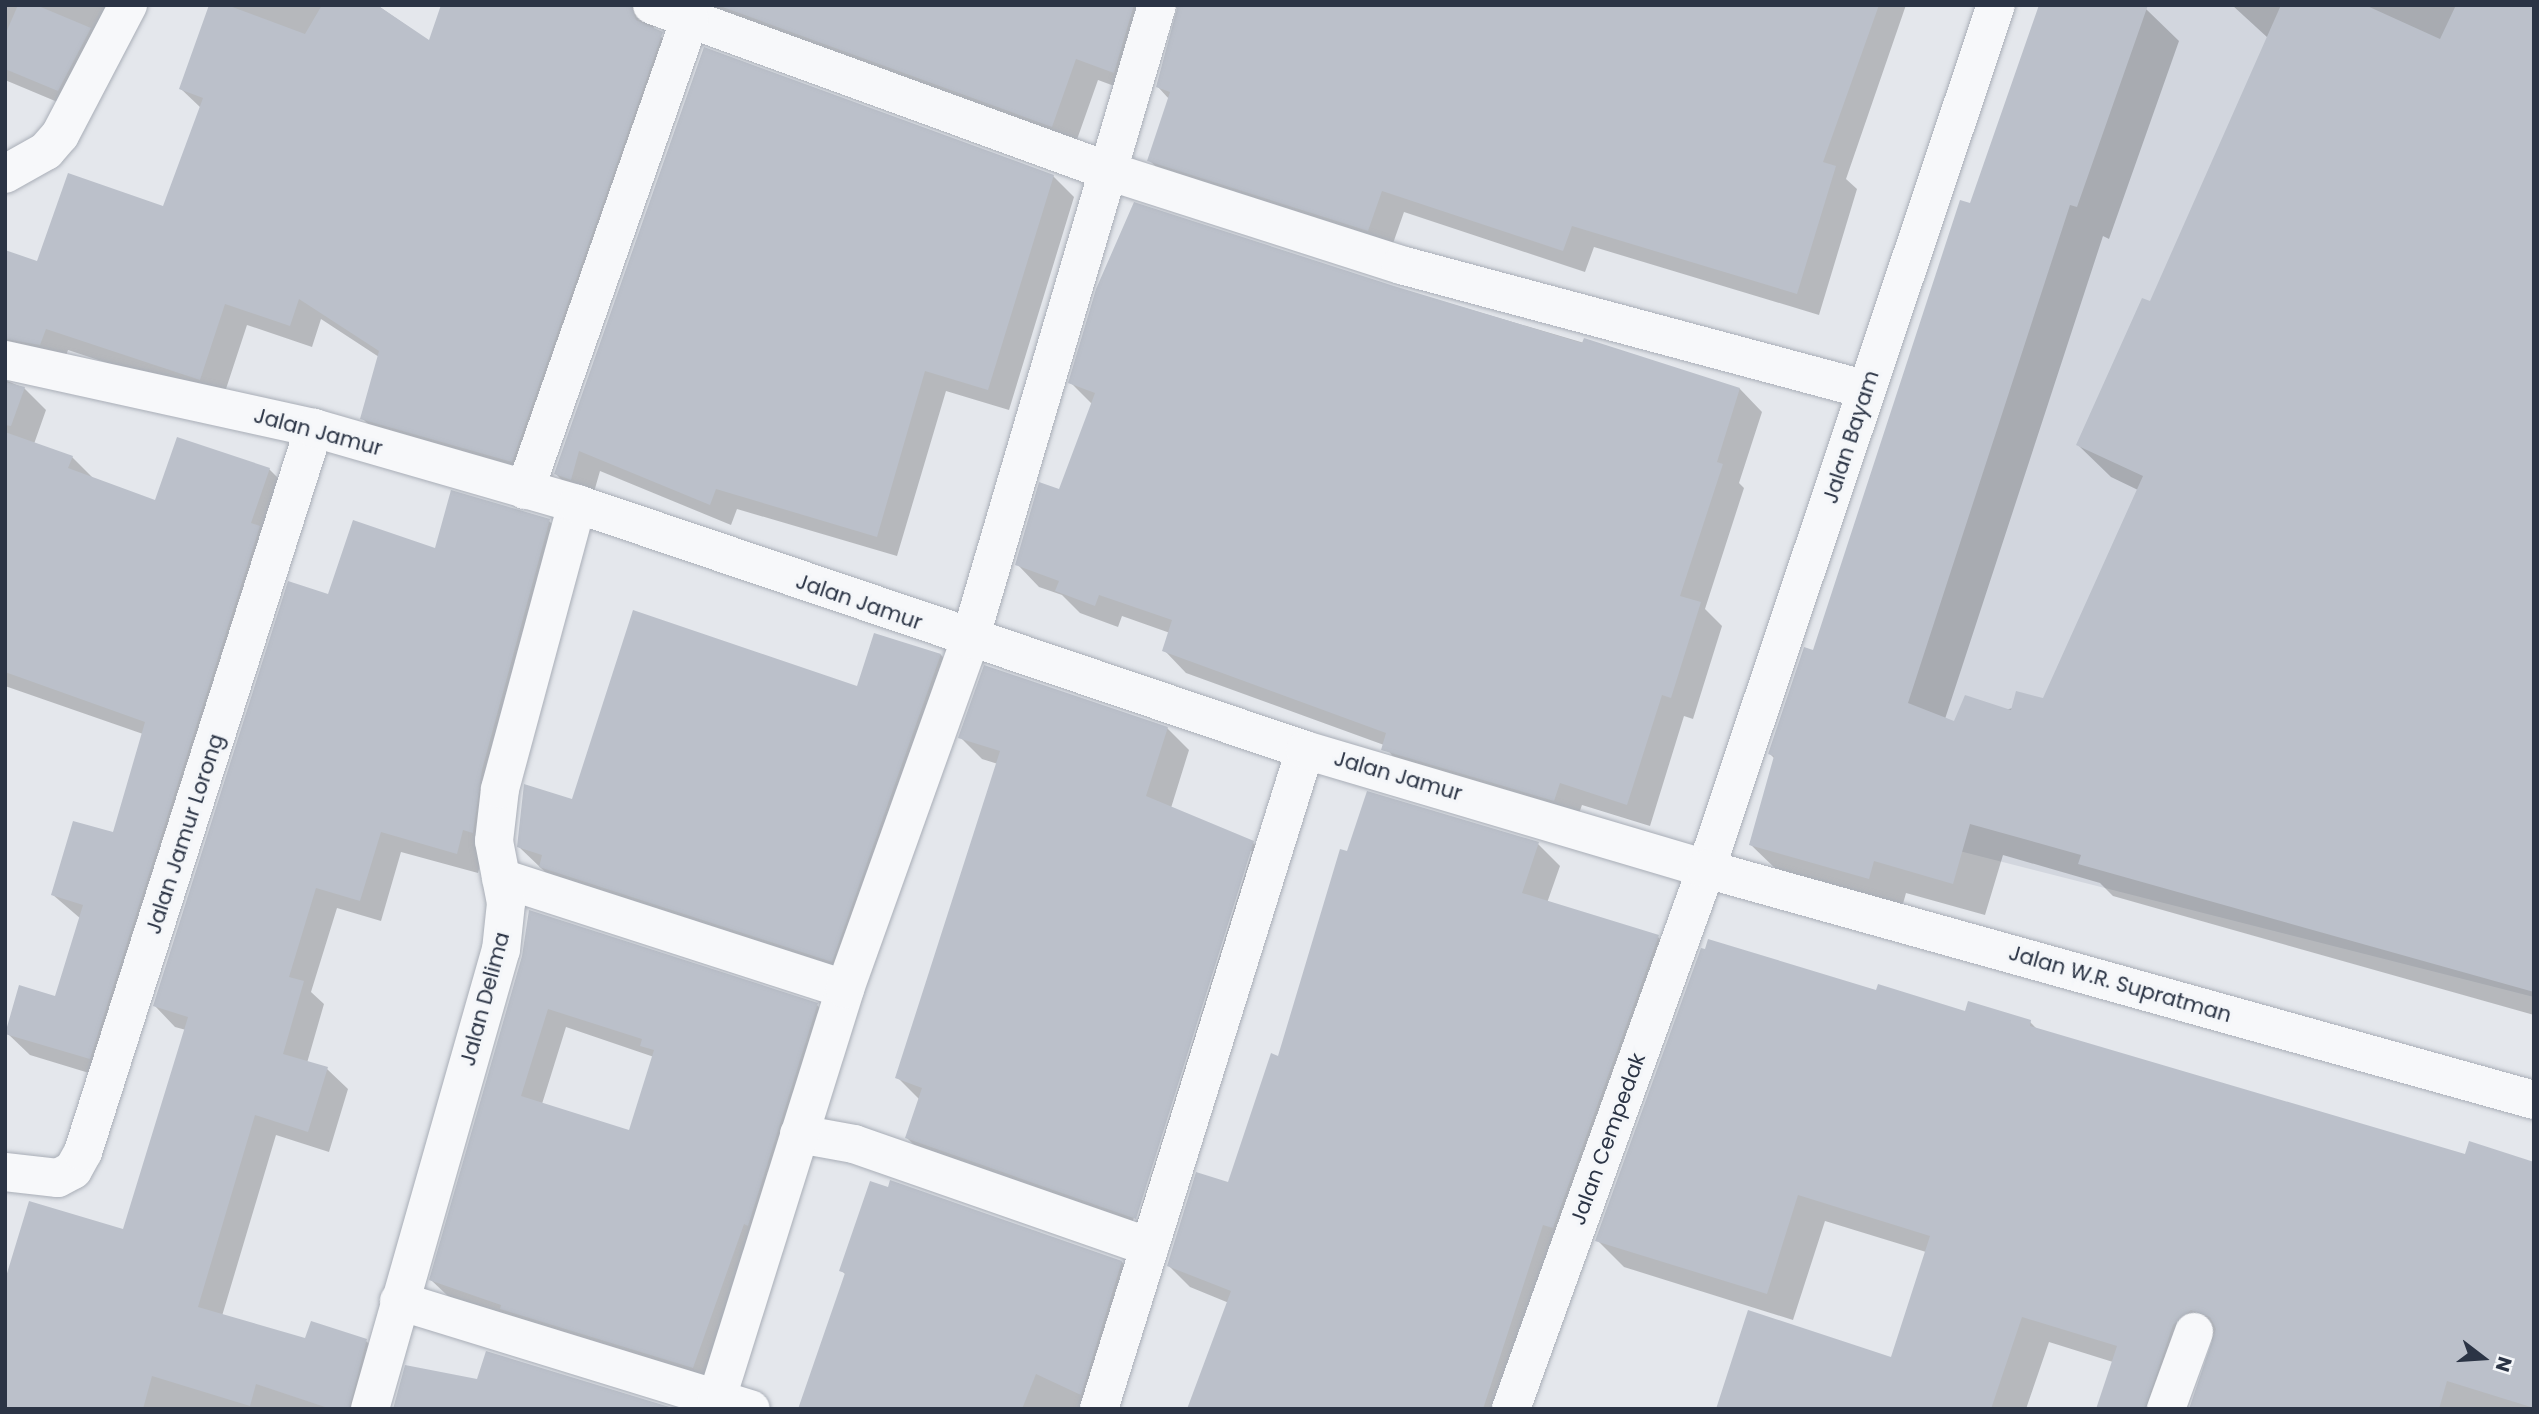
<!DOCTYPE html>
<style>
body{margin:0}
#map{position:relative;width:2539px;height:1414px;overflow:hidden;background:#e4e7ec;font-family:Poppins,sans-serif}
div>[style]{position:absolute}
.built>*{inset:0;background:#d2d6de}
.shadow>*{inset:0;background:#0003}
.building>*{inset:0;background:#bbc0ca}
.roads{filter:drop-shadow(0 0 2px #a9aeb7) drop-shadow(0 0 2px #a9aeb7)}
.minor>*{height:38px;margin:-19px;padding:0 19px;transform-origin:19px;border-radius:19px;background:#f7f8fa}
.tertiary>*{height:38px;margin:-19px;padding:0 19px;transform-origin:19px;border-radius:19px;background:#f7f8fa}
span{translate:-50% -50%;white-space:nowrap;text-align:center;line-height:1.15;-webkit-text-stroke:6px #f4f6f9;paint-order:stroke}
.street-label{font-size:21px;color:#2b3445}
.frame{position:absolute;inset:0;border:7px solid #2b3445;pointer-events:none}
.north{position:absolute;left:2448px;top:1323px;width:70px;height:70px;-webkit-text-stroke:5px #f4f6f9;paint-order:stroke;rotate:107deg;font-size:19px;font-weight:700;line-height:28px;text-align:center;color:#2b3445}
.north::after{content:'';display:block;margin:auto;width:24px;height:32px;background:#2b3445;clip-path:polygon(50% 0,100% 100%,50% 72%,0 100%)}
</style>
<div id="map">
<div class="built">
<i style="clip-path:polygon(2072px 5px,2534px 5px,2534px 997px,1873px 829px)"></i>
</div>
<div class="shadow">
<i style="clip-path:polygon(5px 5px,112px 5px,79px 111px,5px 80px)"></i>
<i style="clip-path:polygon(211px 5px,377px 5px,430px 42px,443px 5px,671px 5px,659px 11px,653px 30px,684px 56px,534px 483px,384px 440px,362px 418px,379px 357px,321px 319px,312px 347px,247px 325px,222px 401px,68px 350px,62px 366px,5px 378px,5px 252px,38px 264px,164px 208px,201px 108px,181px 89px)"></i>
<i style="clip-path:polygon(673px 5px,1906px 5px,1846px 179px,1857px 189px,1819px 315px,1594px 247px,1585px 272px,1404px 212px,1390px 252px,1172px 182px,1149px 160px,1169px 99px,1158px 87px,1179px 7px,1165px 10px,1136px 94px,1098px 80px,1074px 148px)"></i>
<i style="clip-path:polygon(2232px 5px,2534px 5px,2534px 1015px,2113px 896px,2100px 883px,2003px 855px,1985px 915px,1906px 893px,1901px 911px,1784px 877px,1751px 845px,1775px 759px,1770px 754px,1815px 652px,1971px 206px,2146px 9px,2179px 41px,2109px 239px,2103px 236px,1945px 719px,1955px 723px,2044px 700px,2138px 490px,2111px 477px,2078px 445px,2151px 304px,2268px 38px)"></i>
<i style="clip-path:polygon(705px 49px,1053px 176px,1074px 197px,1009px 410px,946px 391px,897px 556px,737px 509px,731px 525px,600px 471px,592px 499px,576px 495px,556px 474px)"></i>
<i style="clip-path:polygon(1394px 287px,1740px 389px,1762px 412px,1739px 483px,1744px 488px,1705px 609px,1722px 626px,1693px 719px,1684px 716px,1650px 826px,1582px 805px,1576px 822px,1405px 772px,1384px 745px,1186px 673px,1164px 650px,1170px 633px,1122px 616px,1118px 627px,1080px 613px,1062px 595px,1039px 587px,1017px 564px,1060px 491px,1092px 404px,1070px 382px)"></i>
<i style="clip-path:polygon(5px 380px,24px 388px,46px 410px,34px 444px,72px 457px,94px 479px,156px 502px,269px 469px,291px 491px,112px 1080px,30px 1055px,7px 1033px,56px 998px,81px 919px,53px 895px,114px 834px,143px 734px,5px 686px)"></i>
<i style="clip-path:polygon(549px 521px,570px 542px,478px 873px,401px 852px,381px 921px,337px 908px,311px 992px,324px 1004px,307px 1063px,327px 1069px,348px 1089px,329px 1152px,276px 1135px,222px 1316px,306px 1340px,366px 1341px,387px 1362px,374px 1409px,5px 1409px,124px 1231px,186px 1030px,175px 1027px,155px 1006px,329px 596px,437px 550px)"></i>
<i style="clip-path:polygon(875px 635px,941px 655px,964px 679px,855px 984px,564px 890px,519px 847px,573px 802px,858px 688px)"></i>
<i style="clip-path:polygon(evenodd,1167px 728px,1189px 750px,1171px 808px,1253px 843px,1275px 865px,1157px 1240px,929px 1160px,907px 1138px,920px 1100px,897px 1077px,998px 764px,982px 759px,960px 737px,1167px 728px,1249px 851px,1252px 851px,1135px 1228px,1131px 1227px,1249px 851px)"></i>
<i style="clip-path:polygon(1538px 844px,1560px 866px,1547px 903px,1658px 937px,1680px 959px,1514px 1409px,1189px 1409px,1229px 1303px,1190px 1287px,1169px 1266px,1229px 1184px,1279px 1058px,1348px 853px)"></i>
<i style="clip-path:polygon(evenodd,524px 956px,817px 1005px,835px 1023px,712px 1386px,450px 1298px,431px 1280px,524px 956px,566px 1027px,654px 1057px,630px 1132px,542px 1104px,566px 1027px)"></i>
<i style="clip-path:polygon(1877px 992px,1966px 1013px,2030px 1022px,2039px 1031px,2466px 1156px,2534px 1163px,2534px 1409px,2191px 1409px,2216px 1340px,2207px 1341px,2180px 1409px,2098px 1409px,2113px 1362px,2049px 1342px,2026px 1409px,1717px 1409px,1892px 1359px,1926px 1252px,1825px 1221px,1793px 1320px,1624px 1267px,1597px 1240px)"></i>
<i style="clip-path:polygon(1122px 1262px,1143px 1284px,1107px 1409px,800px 1409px,846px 1275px,841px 1270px)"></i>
</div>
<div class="building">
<i style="clip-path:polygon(18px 5px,36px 5px,91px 28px,58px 91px,5px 69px,5px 35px)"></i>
<i style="clip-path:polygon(209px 5px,227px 5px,305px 34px,322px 5px,377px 5px,429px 40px,441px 5px,631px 5px,636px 20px,663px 32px,512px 462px,360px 419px,379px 351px,299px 299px,290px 326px,225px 304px,200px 380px,46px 329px,40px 345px,5px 339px,5px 250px,37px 261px,68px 173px,163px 206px,203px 98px,179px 89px)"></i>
<i style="clip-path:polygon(717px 5px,1134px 5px,1114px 73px,1076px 59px,1052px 127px)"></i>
<i style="clip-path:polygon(1178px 5px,1879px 5px,1823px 162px,1836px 166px,1797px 294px,1572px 226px,1563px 251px,1382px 191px,1368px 231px,1147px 161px,1170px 92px,1156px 87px)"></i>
<i style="clip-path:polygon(2039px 5px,2148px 5px,2077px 207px,2070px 205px,1908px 703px,1954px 721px,1965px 695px,2011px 710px,2016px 691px,2043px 698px,2143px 476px,2076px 445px,2142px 298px,2150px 301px,2281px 5px,2365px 5px,2440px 39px,2456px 5px,2534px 5px,2534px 992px,2078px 864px,2081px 855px,1970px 824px,1953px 884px,1874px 861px,1869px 879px,1749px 845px,1774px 756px,1768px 754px,1804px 647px,1813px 650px,1960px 200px,1970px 203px)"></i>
<i style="clip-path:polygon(704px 47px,1054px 175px,988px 390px,925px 371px,877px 537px,716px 489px,710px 505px,579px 451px,571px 480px,554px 474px)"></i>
<i style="clip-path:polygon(1134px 202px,1394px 286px,1582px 343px,1584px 338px,1740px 388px,1717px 462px,1723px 464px,1680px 596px,1701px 602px,1671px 698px,1662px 695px,1627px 805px,1560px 783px,1554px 801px,1381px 750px,1386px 733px,1162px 651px,1172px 620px,1099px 595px,1095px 606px,1055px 591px,1059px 581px,1015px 565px,1039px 482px,1059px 489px,1095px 393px,1068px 383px,1096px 289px)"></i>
<i style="clip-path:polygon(5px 382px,25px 387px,11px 426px,5px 425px)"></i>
<i style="clip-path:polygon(5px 432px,73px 456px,68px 468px,155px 500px,177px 437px,270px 468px,251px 523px,260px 526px,90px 1059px,5px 1034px,19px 985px,55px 996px,83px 905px,51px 895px,73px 821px,113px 832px,145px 722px,5px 672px)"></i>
<i style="clip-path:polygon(451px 490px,550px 519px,482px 770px,473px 833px,463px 830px,457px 854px,381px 832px,360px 901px,316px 888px,289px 977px,304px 981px,283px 1054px,328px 1067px,308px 1132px,255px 1115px,198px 1307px,305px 1338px,311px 1321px,367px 1339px,349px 1409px,331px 1409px,256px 1384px,250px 1406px,152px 1376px,143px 1409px,5px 1409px,5px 1280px,29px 1201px,123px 1229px,188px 1017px,153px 1006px,288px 581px,328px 594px,353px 520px,435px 548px)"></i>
<i style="clip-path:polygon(633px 610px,857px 686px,874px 633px,941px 654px,832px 962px,539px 867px,542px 855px,517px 847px,524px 784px,572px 799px)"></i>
<i style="clip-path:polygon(984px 665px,1168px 727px,1146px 796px,1254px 841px,1136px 1219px,905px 1138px,922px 1088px,895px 1078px,1000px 751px,958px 738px)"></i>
<i style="clip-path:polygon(1367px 791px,1539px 842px,1522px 893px,1659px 935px,1553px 1228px,1543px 1225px,1483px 1409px,1187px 1409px,1231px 1291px,1167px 1266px,1196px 1172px,1228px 1182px,1271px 1053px,1278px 1056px,1340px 849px,1347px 851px)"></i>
<i style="clip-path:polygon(evenodd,529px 910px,818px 1003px,748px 1226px,744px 1224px,693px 1368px,500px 1309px,501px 1305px,429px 1280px,522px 956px,529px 910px,548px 1009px,642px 1039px,640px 1046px,654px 1050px,629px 1130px,521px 1096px,548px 1009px)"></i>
<i style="clip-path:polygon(1708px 939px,1876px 990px,1878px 984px,1965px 1011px,1968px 1001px,2031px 1020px,2030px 1026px,2465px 1154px,2469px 1141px,2534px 1162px,2534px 1408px,2447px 1381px,2439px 1409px,2189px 1409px,2216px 1329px,2210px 1317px,2191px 1310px,2173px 1325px,2145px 1409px,2096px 1409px,2117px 1346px,2022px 1317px,1991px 1409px,1716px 1409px,1748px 1310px,1891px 1357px,1930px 1236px,1798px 1195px,1767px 1294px,1595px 1241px,1701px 948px,1705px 949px)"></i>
<i style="clip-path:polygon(890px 1180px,1122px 1261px,1081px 1395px,1036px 1374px,1022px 1409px,798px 1409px,845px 1273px,839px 1271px,870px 1181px,888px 1187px)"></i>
<i style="clip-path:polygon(486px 1351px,676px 1409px,393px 1409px,405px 1365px,477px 1379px)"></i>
</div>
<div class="roads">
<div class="minor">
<i style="left:652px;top:5px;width:485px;rotate:20deg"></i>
<i style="left:1108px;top:171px;width:308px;rotate:17.8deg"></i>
<i style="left:1401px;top:265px;width:482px;rotate:15deg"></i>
<i style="left:5px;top:174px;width:47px;rotate:-29.3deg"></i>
<i style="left:46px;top:151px;width:21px;rotate:-49deg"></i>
<i style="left:60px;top:135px;width:147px;rotate:-62.4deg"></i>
<i style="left:525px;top:490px;width:498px;rotate:-70.7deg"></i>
<i style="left:501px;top:878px;width:361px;rotate:17.9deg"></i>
<i style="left:799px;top:1134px;width:56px;rotate:10.3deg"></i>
<i style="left:854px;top:1144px;width:313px;rotate:19.2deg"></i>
<i style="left:5px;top:1172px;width:53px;rotate:6.5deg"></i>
<i style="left:58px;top:1178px;width:17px;rotate:-28deg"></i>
<i style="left:73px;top:1170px;width:21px;rotate:-61deg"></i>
<i style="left:83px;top:1152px;width:760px;rotate:-72.3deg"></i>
<i style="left:399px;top:1301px;width:368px;rotate:17.1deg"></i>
<i style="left:717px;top:1398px;width:429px;rotate:-72.6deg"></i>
<i style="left:845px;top:989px;width:372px;rotate:-70.3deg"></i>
<i style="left:970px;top:639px;width:661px;rotate:-73.57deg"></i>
<i style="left:370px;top:1409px;width:477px;rotate:-74.1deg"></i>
<i style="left:501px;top:950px;width:47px;rotate:-83.9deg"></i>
<i style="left:506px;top:903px;width:63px;rotate:-101deg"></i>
<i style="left:494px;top:841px;width:52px;rotate:-83.4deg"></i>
<i style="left:500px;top:789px;width:295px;rotate:-74.9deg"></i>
<i style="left:1099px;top:1409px;width:690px;rotate:-72.64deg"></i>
<i style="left:1511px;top:1409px;width:574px;rotate:-70.14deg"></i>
<i style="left:1706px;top:869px;width:911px;rotate:-71.45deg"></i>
<i style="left:2166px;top:1409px;width:82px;rotate:-70deg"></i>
</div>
<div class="tertiary">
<i style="left:5px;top:360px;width:316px;rotate:12.4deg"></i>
<i style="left:314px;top:428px;width:274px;rotate:16.1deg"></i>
<i style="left:577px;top:504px;width:768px;rotate:18.67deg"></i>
<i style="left:1305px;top:750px;width:418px;rotate:16.5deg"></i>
<i style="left:1706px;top:869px;width:860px;rotate:15.59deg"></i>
</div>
</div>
<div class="street-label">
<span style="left:318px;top:432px;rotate:15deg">Jalan Jamur</span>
<span style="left:1851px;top:437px;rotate:-72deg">Jalan Bayam</span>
<span style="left:859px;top:602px;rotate:19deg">Jalan Jamur</span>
<span style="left:1398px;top:776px;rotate:16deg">Jalan Jamur</span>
<span style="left:185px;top:834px;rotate:-72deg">Jalan Jamur Lorong</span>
<span style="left:2120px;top:984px;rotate:16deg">Jalan W.R. Supratman</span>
<span style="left:485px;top:999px;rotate:-75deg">Jalan Delima</span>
<span style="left:1608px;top:1139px;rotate:-70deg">Jalan Cempedak</span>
</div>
<div class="frame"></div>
<div class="north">N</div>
</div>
